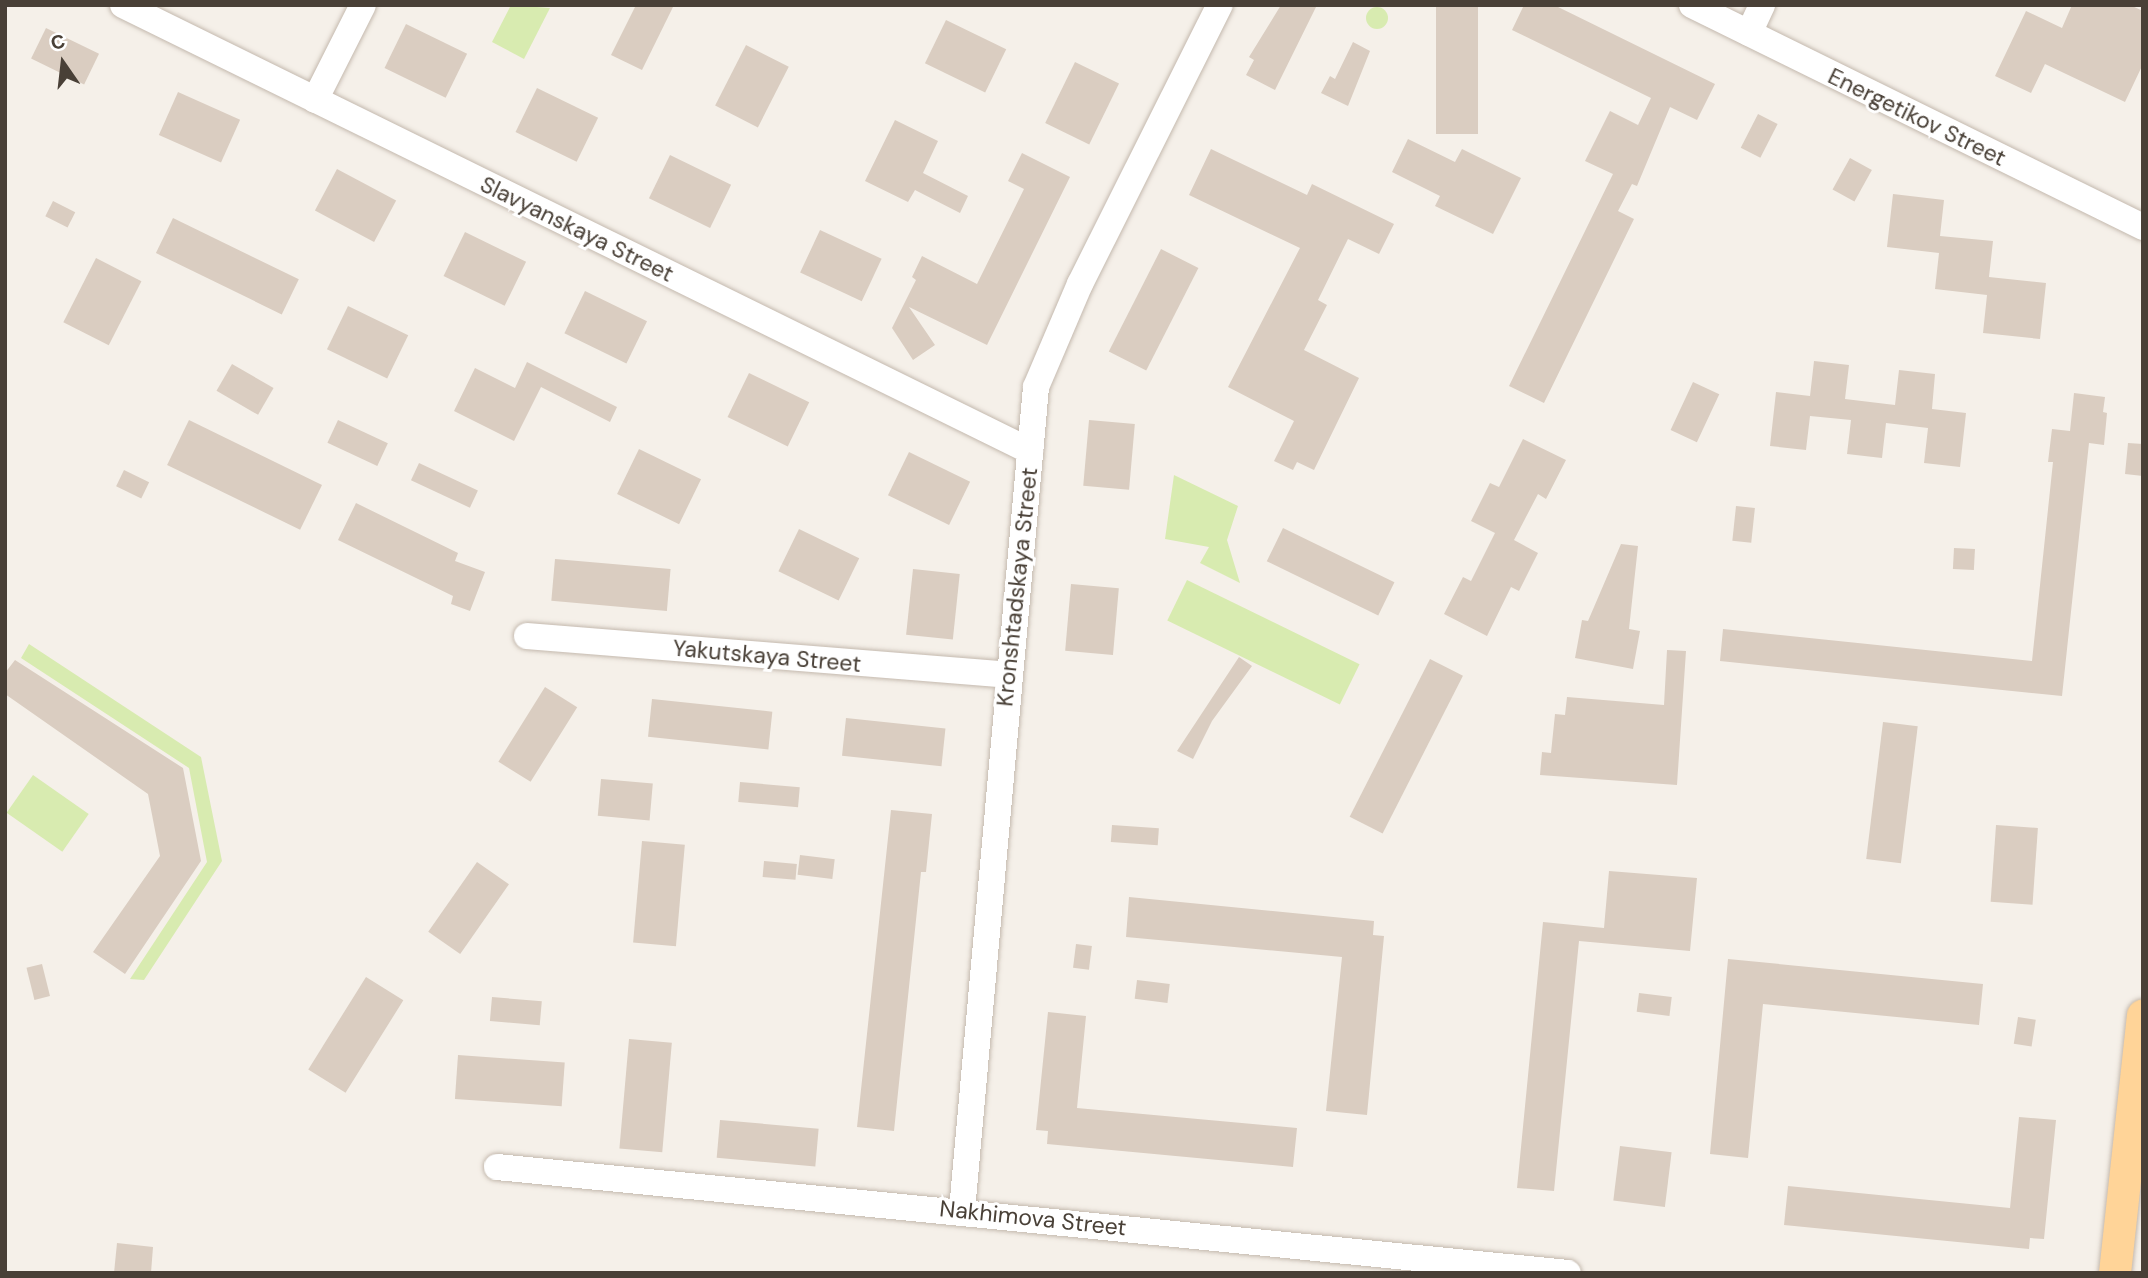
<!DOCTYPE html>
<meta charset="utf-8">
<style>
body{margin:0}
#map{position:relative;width:2148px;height:1278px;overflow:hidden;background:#f5f0e9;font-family:"DM Sans",sans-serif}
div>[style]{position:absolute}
.green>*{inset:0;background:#d8ebb0;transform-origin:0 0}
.round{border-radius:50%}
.building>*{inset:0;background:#dacdc1;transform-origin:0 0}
.roads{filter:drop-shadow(0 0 2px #c4b9ae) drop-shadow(0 0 2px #c4b9ae)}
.minor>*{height:26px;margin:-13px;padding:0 13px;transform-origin:13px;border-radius:13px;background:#fff}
.major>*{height:32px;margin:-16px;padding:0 16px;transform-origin:16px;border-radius:16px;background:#ffd498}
span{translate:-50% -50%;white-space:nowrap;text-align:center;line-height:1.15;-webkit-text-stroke:6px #fff;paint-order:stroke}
.street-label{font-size:23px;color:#494037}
.frame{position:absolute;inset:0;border:7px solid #494037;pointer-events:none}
.north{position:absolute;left:28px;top:28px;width:70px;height:70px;-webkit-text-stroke:5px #fff;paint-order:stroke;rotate:346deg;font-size:19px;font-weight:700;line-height:28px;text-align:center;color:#494037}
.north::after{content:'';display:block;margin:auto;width:24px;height:32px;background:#494037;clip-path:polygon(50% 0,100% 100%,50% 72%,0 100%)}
</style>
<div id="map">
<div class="green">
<i style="clip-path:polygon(511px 5px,550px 8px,524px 59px,492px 42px)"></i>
<i class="round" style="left:1366px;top:7px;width:22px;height:22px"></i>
<i style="clip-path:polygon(1174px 475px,1238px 506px,1227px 540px,1240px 583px,1200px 563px,1209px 547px,1165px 539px)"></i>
<i style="left:1187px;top:580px;width:192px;height:45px;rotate:26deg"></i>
<i style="clip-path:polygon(29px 644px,201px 757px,222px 861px,144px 980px,130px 979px,207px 862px,189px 768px,21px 658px)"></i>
<i style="left:33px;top:775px;width:68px;height:46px;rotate:35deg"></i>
</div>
<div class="building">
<i style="clip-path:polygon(636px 5px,674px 5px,642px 70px,611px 55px)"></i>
<i style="clip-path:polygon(1281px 5px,1317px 5px,1275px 90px,1246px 75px,1254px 60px,1249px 57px)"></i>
<i style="left:1436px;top:5px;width:42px;height:129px"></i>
<i style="clip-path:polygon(1524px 5px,1554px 5px,1715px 84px,1697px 120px,1670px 107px,1637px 186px,1632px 184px,1618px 211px,1634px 219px,1544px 403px,1509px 386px,1613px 174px,1585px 161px,1610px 111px,1638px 125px,1651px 98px,1512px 30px)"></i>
<i style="clip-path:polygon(2072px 5px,2130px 5px,2143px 11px,2143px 64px,2125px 102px,2045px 64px,2031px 93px,1995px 76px,2026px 11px,2062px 28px)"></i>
<i style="left:946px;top:20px;width:67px;height:48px;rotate:26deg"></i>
<i style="left:406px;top:24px;width:68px;height:49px;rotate:26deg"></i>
<i style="left:46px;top:28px;width:59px;height:34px;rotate:26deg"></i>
<i style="clip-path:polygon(1353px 42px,1370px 51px,1348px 106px,1321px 93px,1330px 76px,1335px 79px)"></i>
<i style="left:746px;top:45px;width:48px;height:68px;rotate:27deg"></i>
<i style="left:1075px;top:62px;width:49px;height:68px;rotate:26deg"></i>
<i style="left:537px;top:88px;width:68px;height:49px;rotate:26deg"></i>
<i style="left:178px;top:92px;width:68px;height:47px;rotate:24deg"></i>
<i style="left:1758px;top:114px;width:22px;height:38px;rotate:27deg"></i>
<i style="clip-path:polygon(895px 120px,938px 141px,923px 173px,968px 196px,960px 213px,915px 190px,908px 202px,865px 181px)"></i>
<i style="clip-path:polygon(1408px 139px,1455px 162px,1462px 149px,1521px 178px,1493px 234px,1435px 206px,1440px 196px,1392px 172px)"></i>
<i style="clip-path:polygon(1211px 149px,1307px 195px,1312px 184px,1394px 224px,1379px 254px,1348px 239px,1318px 300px,1327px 305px,1304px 350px,1359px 378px,1314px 470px,1297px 462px,1293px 470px,1274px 461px,1294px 421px,1228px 387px,1300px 248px,1189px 195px)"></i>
<i style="clip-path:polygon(1022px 153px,1070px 177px,987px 345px,909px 307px,935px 345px,913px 360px,892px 328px,916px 280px,912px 277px,922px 256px,977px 284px,1024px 189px,1008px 181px)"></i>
<i style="left:670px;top:155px;width:68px;height:48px;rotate:26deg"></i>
<i style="left:1850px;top:158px;width:25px;height:36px;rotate:29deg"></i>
<i style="left:337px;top:169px;width:67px;height:47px;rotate:28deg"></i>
<i style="clip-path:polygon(1893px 194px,1944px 200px,1940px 236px,1993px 241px,1989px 277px,2046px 283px,2040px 339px,1983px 333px,1987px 295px,1935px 289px,1939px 253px,1887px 247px)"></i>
<i style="left:53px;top:201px;width:25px;height:17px;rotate:27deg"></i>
<i style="left:173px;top:218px;width:140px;height:39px;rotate:26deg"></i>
<i style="left:820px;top:230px;width:68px;height:47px;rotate:25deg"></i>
<i style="left:465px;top:232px;width:68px;height:49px;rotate:26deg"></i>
<i style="left:1161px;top:249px;width:42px;height:115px;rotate:27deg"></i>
<i style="left:96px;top:258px;width:51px;height:72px;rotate:27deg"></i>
<i style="left:585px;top:291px;width:69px;height:47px;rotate:26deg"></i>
<i style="left:348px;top:306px;width:67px;height:48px;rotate:26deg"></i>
<i style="clip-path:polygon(1814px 361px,1849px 365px,1845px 399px,1895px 405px,1899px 370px,1935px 374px,1932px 409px,1966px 413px,1960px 467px,1924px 463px,1928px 428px,1886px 423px,1882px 458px,1847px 454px,1851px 420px,1810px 416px,1806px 450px,1770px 446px,1776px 392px,1810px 396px)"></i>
<i style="clip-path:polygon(527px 362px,617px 407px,610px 422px,541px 387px,514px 441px,454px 411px,475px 368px,515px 388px)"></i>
<i style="left:232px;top:364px;width:48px;height:31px;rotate:30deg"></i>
<i style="left:749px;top:373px;width:67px;height:49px;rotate:26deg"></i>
<i style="left:1693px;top:382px;width:29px;height:53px;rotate:25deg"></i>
<i style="clip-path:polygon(2074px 393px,2105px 397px,2103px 412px,2107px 413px,2104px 445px,2089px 443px,2062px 696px,1720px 661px,1723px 629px,2032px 661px,2053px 462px,2048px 462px,2052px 429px,2070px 431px)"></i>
<i style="left:189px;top:420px;width:148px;height:50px;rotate:26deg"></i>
<i style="left:338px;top:420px;width:55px;height:25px;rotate:25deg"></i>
<i style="left:1089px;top:420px;width:46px;height:66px;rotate:5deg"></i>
<i style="clip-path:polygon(1523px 439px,1566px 460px,1546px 499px,1538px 494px,1514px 540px,1538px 553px,1519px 591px,1511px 587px,1487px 636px,1444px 614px,1463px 577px,1471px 581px,1495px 533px,1471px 521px,1490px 483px,1499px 487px)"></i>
<i style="clip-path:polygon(2128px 443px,2143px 444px,2143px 476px,2125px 474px)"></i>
<i style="left:639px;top:449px;width:69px;height:50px;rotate:26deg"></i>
<i style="left:909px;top:452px;width:68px;height:48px;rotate:26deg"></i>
<i style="left:419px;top:463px;width:65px;height:19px;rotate:25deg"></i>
<i style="left:124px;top:470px;width:28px;height:18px;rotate:26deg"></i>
<i style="clip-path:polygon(356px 503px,458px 553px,455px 561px,485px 572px,470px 611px,451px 604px,453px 596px,338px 540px)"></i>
<i style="left:1736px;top:506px;width:19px;height:35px;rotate:6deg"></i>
<i style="left:1283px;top:528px;width:124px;height:37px;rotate:26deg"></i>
<i style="left:799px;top:529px;width:67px;height:47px;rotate:26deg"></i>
<i style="clip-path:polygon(1621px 544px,1638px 546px,1629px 629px,1640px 631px,1633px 669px,1575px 658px,1582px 620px,1588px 621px)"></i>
<i style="left:1954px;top:548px;width:21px;height:21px;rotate:3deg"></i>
<i style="left:555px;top:559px;width:116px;height:42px;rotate:5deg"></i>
<i style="left:913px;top:569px;width:47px;height:66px;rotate:6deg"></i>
<i style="left:1071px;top:584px;width:48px;height:67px;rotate:5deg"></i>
<i style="clip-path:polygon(1667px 650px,1686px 651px,1677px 785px,1540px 775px,1542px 752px,1551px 753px,1555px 714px,1565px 715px,1567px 697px,1664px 705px)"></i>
<i style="clip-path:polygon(1239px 657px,1252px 666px,1212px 721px,1193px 759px,1177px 751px)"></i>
<i style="left:1430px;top:659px;width:37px;height:177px;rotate:27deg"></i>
<i style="clip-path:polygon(15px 660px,183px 768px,201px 861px,125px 974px,93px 952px,160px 856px,148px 794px,5px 694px,5px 673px)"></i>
<i style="left:545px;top:687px;width:38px;height:88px;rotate:32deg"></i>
<i style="left:652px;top:699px;width:121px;height:38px;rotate:6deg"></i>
<i style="left:846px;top:718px;width:100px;height:38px;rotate:6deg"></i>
<i style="left:1883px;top:722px;width:35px;height:138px;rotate:7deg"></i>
<i style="left:601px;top:779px;width:52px;height:37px;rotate:5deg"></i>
<i style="left:740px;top:782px;width:60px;height:20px;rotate:5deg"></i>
<i style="clip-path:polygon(891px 810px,932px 814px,926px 872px,921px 872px,894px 1131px,857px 1127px)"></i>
<i style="left:1112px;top:825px;width:47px;height:17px;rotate:4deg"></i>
<i style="left:1996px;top:825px;width:42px;height:77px;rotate:4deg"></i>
<i style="left:642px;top:841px;width:43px;height:102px;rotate:5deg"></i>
<i style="left:800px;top:855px;width:35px;height:20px;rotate:7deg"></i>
<i style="left:764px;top:861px;width:33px;height:16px;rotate:5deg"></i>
<i style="left:477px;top:862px;width:39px;height:85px;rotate:35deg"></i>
<i style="clip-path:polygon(1609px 871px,1697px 878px,1690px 951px,1579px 941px,1554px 1191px,1517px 1188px,1543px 922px,1604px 928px)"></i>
<i style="clip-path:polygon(1129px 897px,1374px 921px,1373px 935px,1384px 936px,1367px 1115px,1326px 1111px,1342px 957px,1126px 937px)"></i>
<i style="left:1076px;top:944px;width:16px;height:24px;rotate:7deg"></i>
<i style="clip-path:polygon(1728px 959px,1983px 984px,1979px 1025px,1763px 1004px,1748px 1158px,1710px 1154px)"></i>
<i style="left:42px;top:964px;width:33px;height:16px;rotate:76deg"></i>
<i style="left:366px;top:977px;width:44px;height:109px;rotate:32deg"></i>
<i style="left:1137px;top:980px;width:33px;height:19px;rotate:7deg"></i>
<i style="left:1639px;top:993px;width:33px;height:19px;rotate:7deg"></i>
<i style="left:492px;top:997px;width:50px;height:24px;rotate:5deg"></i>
<i style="clip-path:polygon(1048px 1012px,1086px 1016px,1077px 1108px,1297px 1128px,1293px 1167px,1047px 1144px,1048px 1131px,1036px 1130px)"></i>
<i style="left:2018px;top:1017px;width:18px;height:27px;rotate:9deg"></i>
<i style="left:629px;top:1039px;width:43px;height:110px;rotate:5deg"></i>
<i style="left:458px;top:1055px;width:107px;height:44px;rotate:4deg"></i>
<i style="clip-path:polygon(2019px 1117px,2056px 1120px,2044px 1239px,2030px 1238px,2029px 1249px,1784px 1225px,1788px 1186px,2010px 1208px)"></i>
<i style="left:720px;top:1120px;width:99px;height:38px;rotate:5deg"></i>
<i style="left:1620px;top:1146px;width:52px;height:55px;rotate:7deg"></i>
<i style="clip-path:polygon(117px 1243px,153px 1247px,151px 1273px,114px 1273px)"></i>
</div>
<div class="roads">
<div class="minor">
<i style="left:123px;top:5px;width:1011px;rotate:26.18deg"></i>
<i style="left:1692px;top:5px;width:503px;rotate:26.21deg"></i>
<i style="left:1749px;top:33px;width:31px;rotate:-65deg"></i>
<i style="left:315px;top:100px;width:106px;rotate:-63.2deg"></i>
<i style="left:527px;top:636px;width:482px;rotate:4.6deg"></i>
<i style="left:497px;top:1167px;width:1076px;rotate:5.65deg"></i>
<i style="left:962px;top:1210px;width:826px;rotate:-84.86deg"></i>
<i style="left:1036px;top:387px;width:112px;rotate:-66.9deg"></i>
<i style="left:1080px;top:284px;width:312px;rotate:-63.4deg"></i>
</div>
<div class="major">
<i style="left:2115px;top:1273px;width:259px;rotate:-83.8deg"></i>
</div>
</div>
<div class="street-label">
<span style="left:1917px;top:117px;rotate:26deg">Energetikov Street</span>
<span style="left:577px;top:229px;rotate:26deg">Slavyanskaya Street</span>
<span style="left:1017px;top:587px;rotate:-84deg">Kronshtadskaya Street</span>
<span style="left:767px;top:656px;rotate:5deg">Yakutskaya Street</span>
<span style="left:1033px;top:1218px;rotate:6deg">Nakhimova Street</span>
</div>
<div class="frame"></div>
<div class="north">С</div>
</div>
